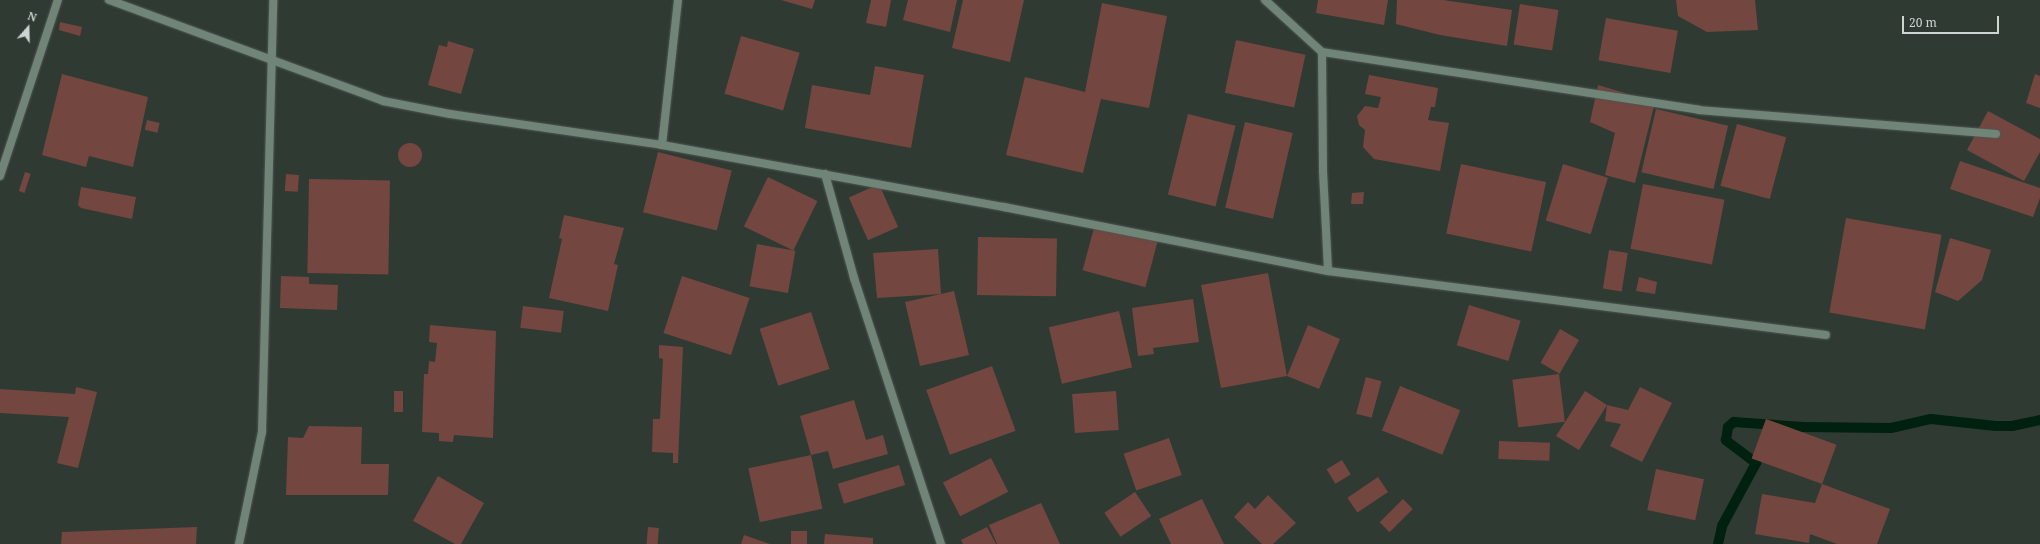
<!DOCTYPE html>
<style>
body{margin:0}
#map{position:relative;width:2040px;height:544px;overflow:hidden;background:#2f3a33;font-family:"Noto Serif",serif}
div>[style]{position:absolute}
.stream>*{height:10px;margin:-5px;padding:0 5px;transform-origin:5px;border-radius:5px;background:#00210f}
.building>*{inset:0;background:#744640;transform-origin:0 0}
.round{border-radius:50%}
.roads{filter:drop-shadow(0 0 1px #4c564f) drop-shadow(0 0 1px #4c564f)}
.minor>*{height:8px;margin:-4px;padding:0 4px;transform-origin:4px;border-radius:4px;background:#708477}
span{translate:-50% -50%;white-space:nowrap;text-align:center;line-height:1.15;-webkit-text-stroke:4px #2f3a33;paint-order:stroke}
.north{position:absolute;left:8px;top:8px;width:40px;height:40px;-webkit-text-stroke:3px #2f3a33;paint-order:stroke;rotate:20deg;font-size:11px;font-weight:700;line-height:16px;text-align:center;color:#ced4d0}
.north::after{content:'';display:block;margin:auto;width:14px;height:18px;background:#ced4d0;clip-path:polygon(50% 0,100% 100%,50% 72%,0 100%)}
.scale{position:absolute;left:1902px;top:16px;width:97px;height:18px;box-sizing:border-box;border:2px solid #ced4d0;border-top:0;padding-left:5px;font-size:12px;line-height:14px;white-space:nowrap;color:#ced4d0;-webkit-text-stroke:3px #2f3a33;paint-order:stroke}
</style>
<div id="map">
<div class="stream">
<i style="left:1718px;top:544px;width:18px;rotate:-77deg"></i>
<i style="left:1722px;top:526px;width:72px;rotate:-61.6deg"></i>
<i style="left:1756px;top:463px;width:38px;rotate:-143deg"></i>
<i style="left:1726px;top:440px;width:13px;rotate:-81deg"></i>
<i style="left:1728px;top:427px;width:8px;rotate:-40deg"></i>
<i style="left:1734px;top:422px;width:69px;rotate:4.1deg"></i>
<i style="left:1803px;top:427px;width:88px;rotate:0.7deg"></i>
<i style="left:1891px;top:428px;width:41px;rotate:-12.7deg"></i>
<i style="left:1931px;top:419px;width:65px;rotate:6.1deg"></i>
<i style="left:1996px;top:426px;width:16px"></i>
<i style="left:2012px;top:426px;width:29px;rotate:-12deg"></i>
</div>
<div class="building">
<i style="clip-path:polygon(781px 0,815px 0,812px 9px)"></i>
<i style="clip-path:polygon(871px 0,891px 0,886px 27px,866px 23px)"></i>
<i style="clip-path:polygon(908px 0,957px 0,950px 32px,903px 20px)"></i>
<i style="clip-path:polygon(963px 0,1024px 0,1010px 62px,952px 48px)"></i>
<i style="clip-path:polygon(1318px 0,1388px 0,1384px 25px,1316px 13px)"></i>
<i style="clip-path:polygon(1397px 0,1443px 0,1512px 10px,1507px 46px,1440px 35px,1396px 24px)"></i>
<i style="clip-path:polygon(1676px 0,1755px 0,1758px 30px,1707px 32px,1678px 16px)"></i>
<i style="clip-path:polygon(1102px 3px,1167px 16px,1149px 108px,1101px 99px,1083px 173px,1006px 155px,1025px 77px,1085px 92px)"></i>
<i style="left:1520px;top:4px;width:39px;height:41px;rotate:9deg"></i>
<i style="left:1606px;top:18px;width:73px;height:43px;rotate:10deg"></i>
<i style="clip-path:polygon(60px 22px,82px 27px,80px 36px,59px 30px)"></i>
<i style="left:741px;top:36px;width:61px;height:60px;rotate:16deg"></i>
<i style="left:1236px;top:40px;width:71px;height:54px;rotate:12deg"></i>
<i style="clip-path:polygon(448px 41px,474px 49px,461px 94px,428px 85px,439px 45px,447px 47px)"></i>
<i style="clip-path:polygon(875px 66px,924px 75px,911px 148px,805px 128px,812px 85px,870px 95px)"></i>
<i style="clip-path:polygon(62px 74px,148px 97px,133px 167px,89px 156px,86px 167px,42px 155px)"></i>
<i style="clip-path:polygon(2035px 74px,2040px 76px,2040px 108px,2026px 103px)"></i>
<i style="clip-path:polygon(1369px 75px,1438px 88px,1435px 107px,1431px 107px,1428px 120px,1449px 123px,1440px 171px,1374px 159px,1363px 147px,1365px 130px,1359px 125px,1357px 116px,1365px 106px,1378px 108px,1381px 97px,1365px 94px)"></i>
<i style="clip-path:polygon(1598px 85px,1655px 102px,1635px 183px,1605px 175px,1615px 133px,1590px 122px)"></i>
<i style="left:1656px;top:109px;width:74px;height:65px;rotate:13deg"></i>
<i style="clip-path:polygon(1988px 111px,2040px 139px,2040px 152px,2024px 181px,1967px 150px)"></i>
<i style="left:1188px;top:114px;width:49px;height:83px;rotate:14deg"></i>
<i style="left:147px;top:120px;width:13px;height:10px;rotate:13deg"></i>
<i style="left:1245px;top:122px;width:49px;height:88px;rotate:13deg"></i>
<i style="left:1737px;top:124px;width:51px;height:64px;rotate:15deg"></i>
<i class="round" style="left:398px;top:143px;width:24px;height:24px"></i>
<i style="left:658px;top:152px;width:76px;height:62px;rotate:14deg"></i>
<i style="clip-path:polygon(1960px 161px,2040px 188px,2040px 198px,2033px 217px,1950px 189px)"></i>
<i style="left:1461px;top:164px;width:87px;height:71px;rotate:12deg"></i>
<i style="left:1563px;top:164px;width:47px;height:59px;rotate:17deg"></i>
<i style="left:25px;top:172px;width:6px;height:20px;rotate:18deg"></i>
<i style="left:286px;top:174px;width:13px;height:17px;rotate:4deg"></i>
<i style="left:768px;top:177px;width:55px;height:55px;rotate:26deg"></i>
<i style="left:309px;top:179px;width:81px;height:94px;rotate:1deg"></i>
<i style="left:879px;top:184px;width:47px;height:33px;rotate:66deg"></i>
<i style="left:1643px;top:184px;width:83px;height:66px;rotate:11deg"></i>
<i style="clip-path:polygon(81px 187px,136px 197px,132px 219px,81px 208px,78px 205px)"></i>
<i style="clip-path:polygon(1364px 192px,1363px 204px,1351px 204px,1352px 193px)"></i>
<i style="clip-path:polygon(564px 215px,624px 228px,614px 264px,618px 265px,608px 311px,549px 298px,562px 239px,559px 238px)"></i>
<i style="left:1846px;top:218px;width:97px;height:96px;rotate:10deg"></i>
<i style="left:1095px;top:224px;width:65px;height:48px;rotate:15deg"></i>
<i style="left:978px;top:237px;width:79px;height:58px;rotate:1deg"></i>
<i style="clip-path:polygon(1950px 238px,1991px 250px,1982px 280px,1958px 301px,1935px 292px)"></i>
<i style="left:757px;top:244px;width:39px;height:43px;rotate:10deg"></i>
<i style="clip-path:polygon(938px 249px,941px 294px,954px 291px,969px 355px,920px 366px,905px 302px,941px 294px,877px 298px,873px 253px)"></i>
<i style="left:1609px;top:250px;width:19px;height:39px;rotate:9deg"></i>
<i style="clip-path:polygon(1268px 273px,1287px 376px,1308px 325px,1340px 339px,1319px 389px,1287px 376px,1221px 388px,1201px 285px)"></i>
<i style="clip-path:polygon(281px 276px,309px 277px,309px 284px,338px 285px,337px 310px,280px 308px)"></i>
<i style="left:682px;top:276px;width:71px;height:60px;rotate:18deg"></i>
<i style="clip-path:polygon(1639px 277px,1657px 282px,1655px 294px,1636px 291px)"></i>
<i style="clip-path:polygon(1193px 299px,1199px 342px,1153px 348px,1154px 354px,1138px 356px,1132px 308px)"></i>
<i style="left:1469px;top:305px;width:54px;height:42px;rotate:17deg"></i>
<i style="left:523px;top:306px;width:41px;height:22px;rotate:7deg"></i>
<i style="left:1119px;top:311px;width:58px;height:72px;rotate:77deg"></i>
<i style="left:811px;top:312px;width:60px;height:54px;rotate:72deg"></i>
<i style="clip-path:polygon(430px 325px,496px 331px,493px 438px,454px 435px,453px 442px,439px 441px,439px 433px,422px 432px,424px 374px,428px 374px,429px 361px,435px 362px,437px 343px,429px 342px)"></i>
<i style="left:1560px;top:329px;width:22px;height:39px;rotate:30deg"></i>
<i style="clip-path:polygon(659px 345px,683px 347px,678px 463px,673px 463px,673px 453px,652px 452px,653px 419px,660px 419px,663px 359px,659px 358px)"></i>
<i style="left:992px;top:366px;width:69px;height:70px;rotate:70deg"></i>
<i style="left:1559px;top:374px;width:48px;height:47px;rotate:83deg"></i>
<i style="left:1366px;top:377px;width:16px;height:38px;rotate:15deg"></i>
<i style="left:1400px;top:386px;width:65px;height:48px;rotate:22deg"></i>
<i style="clip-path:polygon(76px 387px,97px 392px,78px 468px,57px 463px,69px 417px,0 413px,0 389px,75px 394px)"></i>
<i style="clip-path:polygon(1640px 387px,1672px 403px,1642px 462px,1610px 446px,1621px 424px,1605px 421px,1607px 405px,1579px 450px,1556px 436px,1585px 391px,1607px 405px,1628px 410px)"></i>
<i style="left:394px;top:391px;width:9px;height:21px"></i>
<i style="left:1116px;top:391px;width:39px;height:44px;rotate:86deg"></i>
<i style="clip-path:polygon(854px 400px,866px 440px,883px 435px,888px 454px,833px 469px,828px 451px,811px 455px,800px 416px)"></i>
<i style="left:1766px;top:419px;width:75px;height:42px;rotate:20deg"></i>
<i style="clip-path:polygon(309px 426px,362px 427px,361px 464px,389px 464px,388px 495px,286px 495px,288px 437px,303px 438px)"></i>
<i style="left:1169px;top:438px;width:39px;height:48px;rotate:71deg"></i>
<i style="left:1499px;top:441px;width:51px;height:18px;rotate:2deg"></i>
<i style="left:811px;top:455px;width:55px;height:64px;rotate:78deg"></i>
<i style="left:991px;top:458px;width:38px;height:54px;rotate:63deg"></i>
<i style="left:1342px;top:460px;width:17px;height:18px;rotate:59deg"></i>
<i style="left:899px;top:465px;width:21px;height:64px;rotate:73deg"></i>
<i style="left:1656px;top:469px;width:49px;height:42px;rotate:12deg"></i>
<i style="clip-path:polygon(438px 476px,484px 503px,461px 544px,455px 544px,413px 521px)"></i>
<i style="left:1378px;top:477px;width:18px;height:37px;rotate:56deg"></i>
<i style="clip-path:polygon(1822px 484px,1890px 509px,1877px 544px,1837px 544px,1810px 534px,1809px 543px,1755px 534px,1762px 494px,1815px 503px)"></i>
<i style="left:1135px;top:492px;width:29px;height:37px;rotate:56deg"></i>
<i style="clip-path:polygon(1268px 495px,1296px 523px,1273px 544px,1262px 544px,1234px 517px,1248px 502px,1255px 509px)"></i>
<i style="clip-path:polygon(1202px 499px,1224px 544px,1171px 544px,1159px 519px)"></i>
<i style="left:1403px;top:499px;width:14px;height:33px;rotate:45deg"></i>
<i style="clip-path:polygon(1041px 503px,1060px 544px,997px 544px,989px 525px)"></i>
<i style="clip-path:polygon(197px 527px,196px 544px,61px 544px,62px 532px)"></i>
<i style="left:648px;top:527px;width:11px;height:17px;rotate:5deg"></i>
<i style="clip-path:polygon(987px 527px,996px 544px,963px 544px,961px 540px)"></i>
<i style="left:807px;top:531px;width:13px;height:16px;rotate:90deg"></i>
<i style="clip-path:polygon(825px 534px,873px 538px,873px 544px,824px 544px)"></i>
<i style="clip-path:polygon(744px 535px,770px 544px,741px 544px)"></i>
</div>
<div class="roads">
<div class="minor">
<i style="left:109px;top:0;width:292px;rotate:20.2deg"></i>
<i style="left:383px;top:101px;width:68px;rotate:11deg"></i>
<i style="left:450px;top:114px;width:214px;rotate:8.3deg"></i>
<i style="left:662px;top:145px;width:348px;rotate:10.3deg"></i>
<i style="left:1004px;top:207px;width:330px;rotate:11.2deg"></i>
<i style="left:1328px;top:271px;width:502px;rotate:7.32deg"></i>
<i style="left:1265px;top:0;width:77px;rotate:42.4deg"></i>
<i style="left:1322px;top:52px;width:381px;rotate:8.7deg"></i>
<i style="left:1699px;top:110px;width:298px;rotate:4.6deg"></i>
<i style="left:1322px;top:52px;width:119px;rotate:89.5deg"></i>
<i style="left:1323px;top:171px;width:100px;rotate:87.1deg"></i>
<i style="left:662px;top:145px;width:146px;rotate:-83.7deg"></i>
<i style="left:825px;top:174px;width:108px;rotate:74.4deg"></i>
<i style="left:854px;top:278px;width:280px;rotate:71.9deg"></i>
<i style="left:0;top:176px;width:185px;rotate:-71.8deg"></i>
<i style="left:239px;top:544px;width:114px;rotate:-78.4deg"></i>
<i style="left:262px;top:432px;width:432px;rotate:-88.5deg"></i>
</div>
</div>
<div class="north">N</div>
<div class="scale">20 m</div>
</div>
